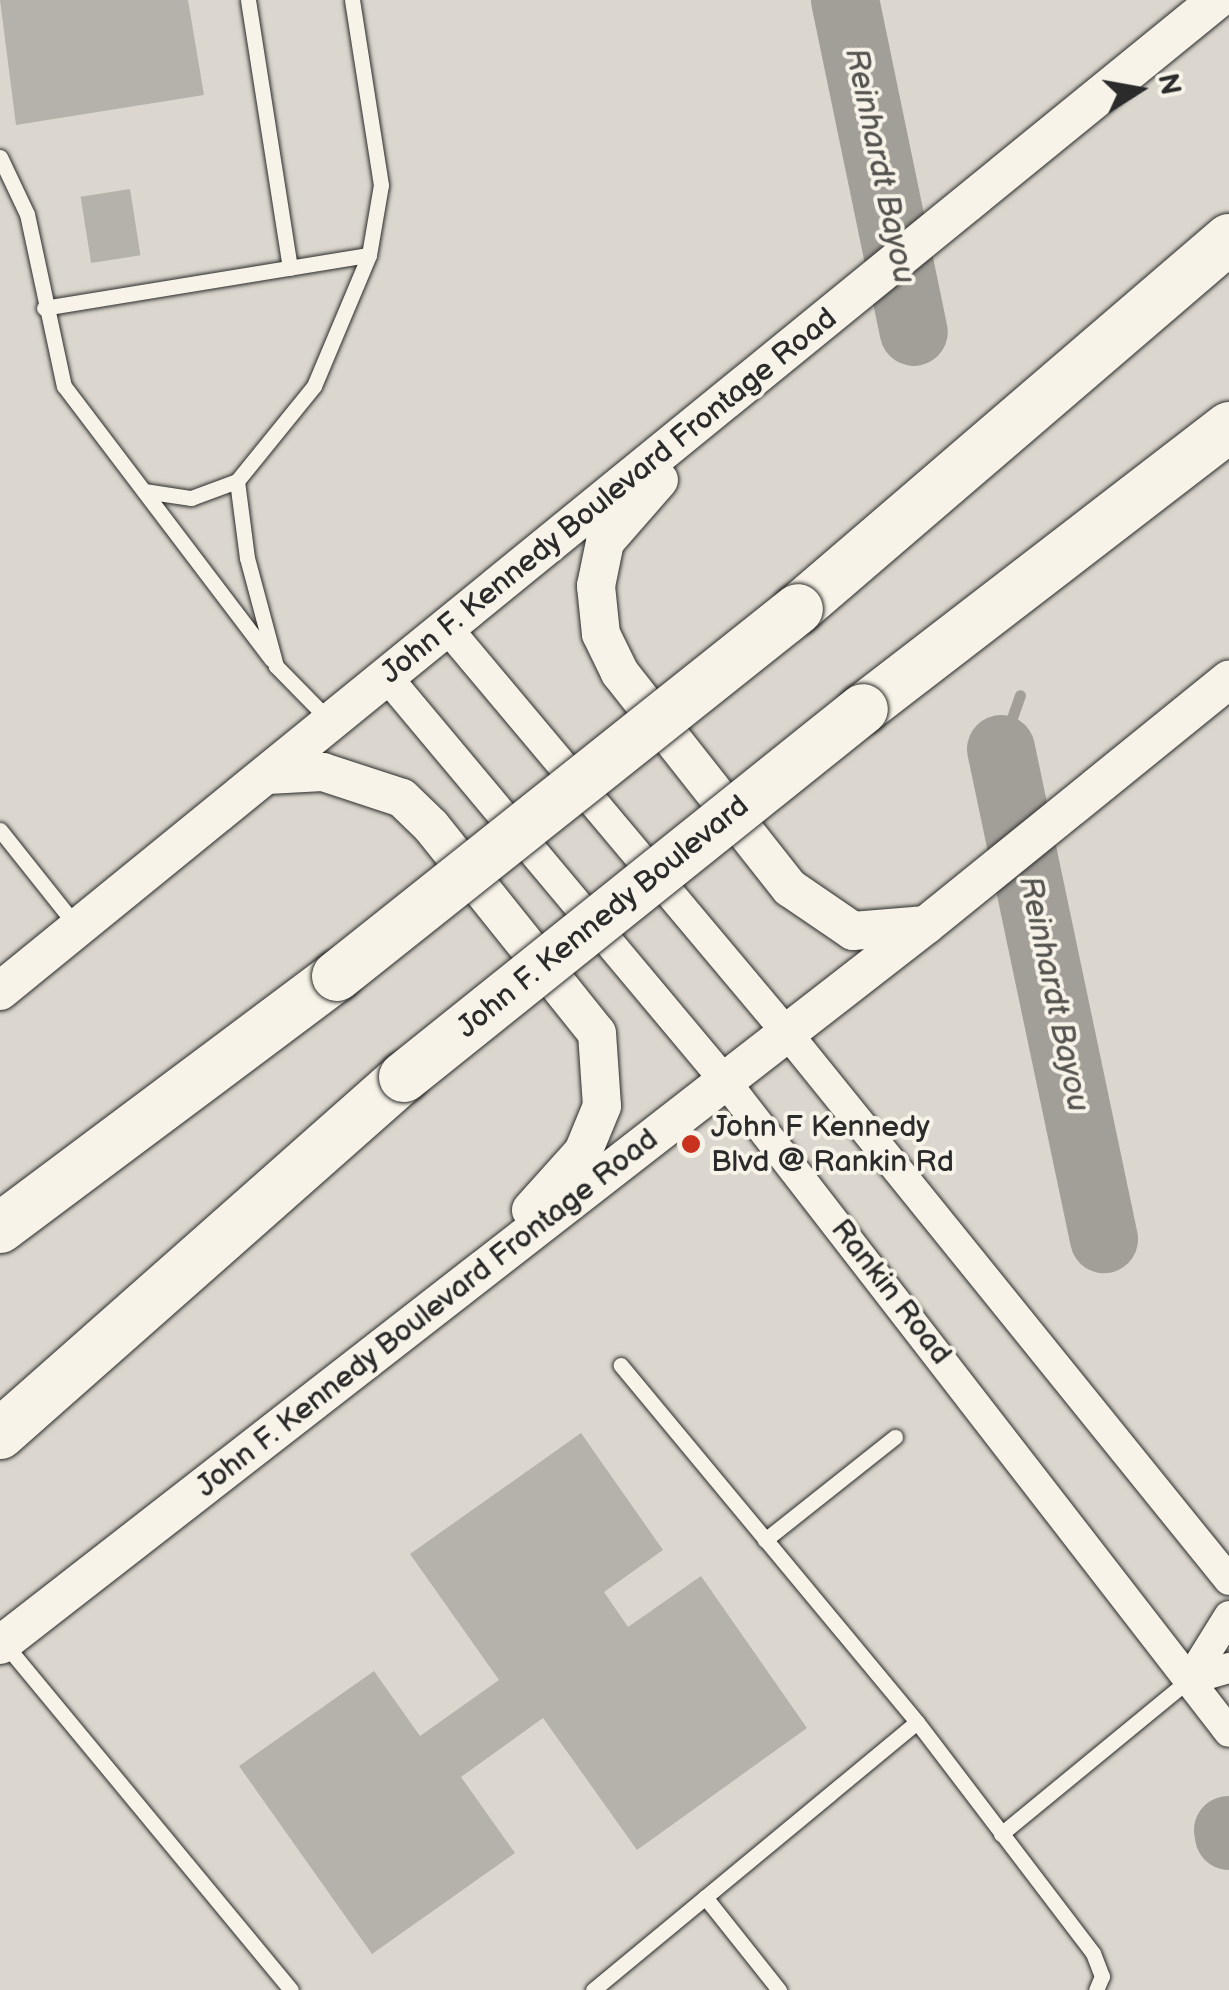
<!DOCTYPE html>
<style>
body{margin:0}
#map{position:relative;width:1229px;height:1990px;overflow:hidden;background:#ebe7dd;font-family:"Balsamiq Sans",sans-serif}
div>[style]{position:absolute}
.built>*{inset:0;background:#dbd7ce;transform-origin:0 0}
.stream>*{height:11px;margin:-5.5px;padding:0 5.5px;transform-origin:5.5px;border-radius:5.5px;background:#a29f98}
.river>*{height:68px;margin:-34px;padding:0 34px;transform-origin:34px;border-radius:34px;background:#a29f98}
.building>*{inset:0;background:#b5b2ab;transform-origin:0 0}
.roads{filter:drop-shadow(0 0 2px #2b2b2b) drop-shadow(0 0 2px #2b2b2b)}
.service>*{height:15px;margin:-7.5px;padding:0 7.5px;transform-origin:7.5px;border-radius:7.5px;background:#f7f3e8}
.minor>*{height:30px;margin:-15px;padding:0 15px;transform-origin:15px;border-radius:15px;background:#f7f3e8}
.tertiary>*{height:38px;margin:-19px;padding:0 19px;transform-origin:19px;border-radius:19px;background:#f7f3e8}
.trunk>*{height:50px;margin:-25px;padding:0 25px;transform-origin:25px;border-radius:25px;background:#f7f3e8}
.bridges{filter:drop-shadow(0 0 2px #2b2b2b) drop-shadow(0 0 2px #2b2b2b)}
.trunk-bridge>*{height:50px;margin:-25px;padding:0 25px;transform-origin:25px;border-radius:25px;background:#f7f3e8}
.dots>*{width:28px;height:28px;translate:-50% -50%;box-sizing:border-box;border:5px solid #f7f3e8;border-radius:50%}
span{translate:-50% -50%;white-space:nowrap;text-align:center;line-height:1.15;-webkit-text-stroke:8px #f7f3e8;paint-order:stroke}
.street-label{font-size:30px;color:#2b2b2b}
.poi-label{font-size:30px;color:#2b2b2b}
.left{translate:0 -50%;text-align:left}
.water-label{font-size:32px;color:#555451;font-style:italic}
.north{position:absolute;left:1089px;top:40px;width:100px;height:100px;-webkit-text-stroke:8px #f7f3e8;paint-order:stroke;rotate:79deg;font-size:28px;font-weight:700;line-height:40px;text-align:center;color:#2b2b2b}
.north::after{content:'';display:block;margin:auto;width:35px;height:45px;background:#2b2b2b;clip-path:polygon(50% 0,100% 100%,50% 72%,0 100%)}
</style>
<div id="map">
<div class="built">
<i style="left:0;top:0;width:1229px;height:1990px"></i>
</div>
<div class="stream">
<i style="left:1001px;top:749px;width:57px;rotate:-70.6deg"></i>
</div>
<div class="river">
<i style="left:845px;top:0;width:339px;rotate:78.3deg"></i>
<i style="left:1001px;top:749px;width:501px;rotate:78.13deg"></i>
<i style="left:1228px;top:1830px;width:6px;rotate:81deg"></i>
</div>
<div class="building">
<i style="clip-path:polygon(0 0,188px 0,204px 95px,16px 125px)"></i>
<i style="left:130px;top:189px;width:67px;height:50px;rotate:81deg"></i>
<i style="clip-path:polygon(581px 1433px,663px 1550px,604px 1592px,628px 1627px,701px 1576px,807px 1728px,637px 1850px,543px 1718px,461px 1777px,515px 1853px,372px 1954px,239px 1766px,374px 1671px,420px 1736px,499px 1680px,410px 1554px)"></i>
</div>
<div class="roads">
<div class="service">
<i style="left:248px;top:0;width:271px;rotate:81.1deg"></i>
<i style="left:0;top:157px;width:63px;rotate:64.7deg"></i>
<i style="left:27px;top:214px;width:176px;rotate:77.9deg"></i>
<i style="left:64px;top:386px;width:343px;rotate:52.8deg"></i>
<i style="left:44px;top:308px;width:329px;rotate:-9.3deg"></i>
<i style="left:144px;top:491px;width:48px;rotate:8.5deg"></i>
<i style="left:191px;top:498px;width:49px;rotate:-20.3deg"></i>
<i style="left:329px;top:720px;width:76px;rotate:-134.5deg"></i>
<i style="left:276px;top:666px;width:112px;rotate:-105deg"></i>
<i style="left:247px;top:558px;width:78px;rotate:-97.4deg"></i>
<i style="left:237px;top:481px;width:122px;rotate:-51deg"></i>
<i style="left:314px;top:386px;width:142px;rotate:-67.2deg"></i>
<i style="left:369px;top:255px;width:71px;rotate:-80.3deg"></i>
<i style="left:381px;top:185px;width:187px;rotate:-98.9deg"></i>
<i style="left:0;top:830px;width:125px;rotate:51.5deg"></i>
<i style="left:765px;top:1540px;width:166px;rotate:-38.4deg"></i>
<i style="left:4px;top:1643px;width:450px;rotate:50.4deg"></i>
<i style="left:917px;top:1722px;width:290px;rotate:52.7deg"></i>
<i style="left:1093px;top:1953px;width:25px;rotate:69deg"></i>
<i style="left:1102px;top:1976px;width:15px;rotate:113deg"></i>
<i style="left:1001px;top:1834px;width:244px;rotate:-39.4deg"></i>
<i style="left:705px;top:1897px;width:119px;rotate:51.5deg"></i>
<i style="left:593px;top:1990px;width:420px;rotate:-39.6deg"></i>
<i style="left:917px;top:1722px;width:464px;rotate:-129.7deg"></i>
</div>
<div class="minor">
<i style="left:448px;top:629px;width:527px;rotate:50deg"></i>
<i style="left:787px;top:1033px;width:703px;rotate:51.06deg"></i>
<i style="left:387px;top:677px;width:527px;rotate:50.08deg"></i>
<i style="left:725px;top:1081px;width:823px;rotate:52.25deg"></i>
<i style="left:1190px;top:1679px;width:74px;rotate:-58.2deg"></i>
<i style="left:1190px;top:1679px;width:41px;rotate:-15.8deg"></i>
</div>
<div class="tertiary">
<i style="left:659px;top:480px;width:82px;rotate:131.1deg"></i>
<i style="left:605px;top:542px;width:45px;rotate:101.6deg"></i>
<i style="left:596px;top:586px;width:48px;rotate:84.1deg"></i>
<i style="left:601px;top:634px;width:43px;rotate:64deg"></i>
<i style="left:620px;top:673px;width:274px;rotate:51.7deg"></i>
<i style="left:790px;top:888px;width:76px;rotate:34.3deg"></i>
<i style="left:853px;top:931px;width:73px;rotate:-4.7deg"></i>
<i style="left:267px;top:775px;width:56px;rotate:-3.1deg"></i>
<i style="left:323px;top:772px;width:83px;rotate:18.2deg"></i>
<i style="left:402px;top:798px;width:40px;rotate:44deg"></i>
<i style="left:431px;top:826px;width:265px;rotate:51.3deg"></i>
<i style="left:597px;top:1033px;width:73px;rotate:86.1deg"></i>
<i style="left:602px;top:1106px;width:50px;rotate:112.4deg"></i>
<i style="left:583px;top:1152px;width:78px;rotate:131.9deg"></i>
<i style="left:0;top:991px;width:1569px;rotate:-39.16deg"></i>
<i style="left:0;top:1645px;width:1173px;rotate:-37.87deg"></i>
<i style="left:926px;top:925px;width:390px;rotate:-39deg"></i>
</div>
<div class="trunk">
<i style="left:798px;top:609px;width:568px;rotate:-40.65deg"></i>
<i style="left:863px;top:709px;width:462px;rotate:-37.6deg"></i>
<i style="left:0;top:1228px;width:421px;rotate:-36.8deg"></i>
<i style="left:0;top:1434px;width:539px;rotate:-41.47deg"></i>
</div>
</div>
<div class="bridges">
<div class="trunk-bridge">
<i style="left:337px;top:976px;width:589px;rotate:-38.52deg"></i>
<i style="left:404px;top:1077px;width:588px;rotate:-38.72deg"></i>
</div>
</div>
<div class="dots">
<i style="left:691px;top:1144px;background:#c8321e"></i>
</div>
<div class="street-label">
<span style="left:609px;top:496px;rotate:-39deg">John F. Kennedy Boulevard Frontage Road</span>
<span style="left:603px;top:917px;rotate:-39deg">John F. Kennedy Boulevard</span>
<span style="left:891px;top:1292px;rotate:52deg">Rankin Road</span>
<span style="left:427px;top:1313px;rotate:-38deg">John F. Kennedy Boulevard Frontage Road</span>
</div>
<div class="poi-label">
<span class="left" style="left:711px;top:1144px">John F Kennedy<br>Blvd @ Rankin Rd</span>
</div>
<div class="water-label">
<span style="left:879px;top:166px;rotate:78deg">Reinhardt Bayou</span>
<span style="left:1053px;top:994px;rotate:78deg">Reinhardt Bayou</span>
</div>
<div class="north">N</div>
</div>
